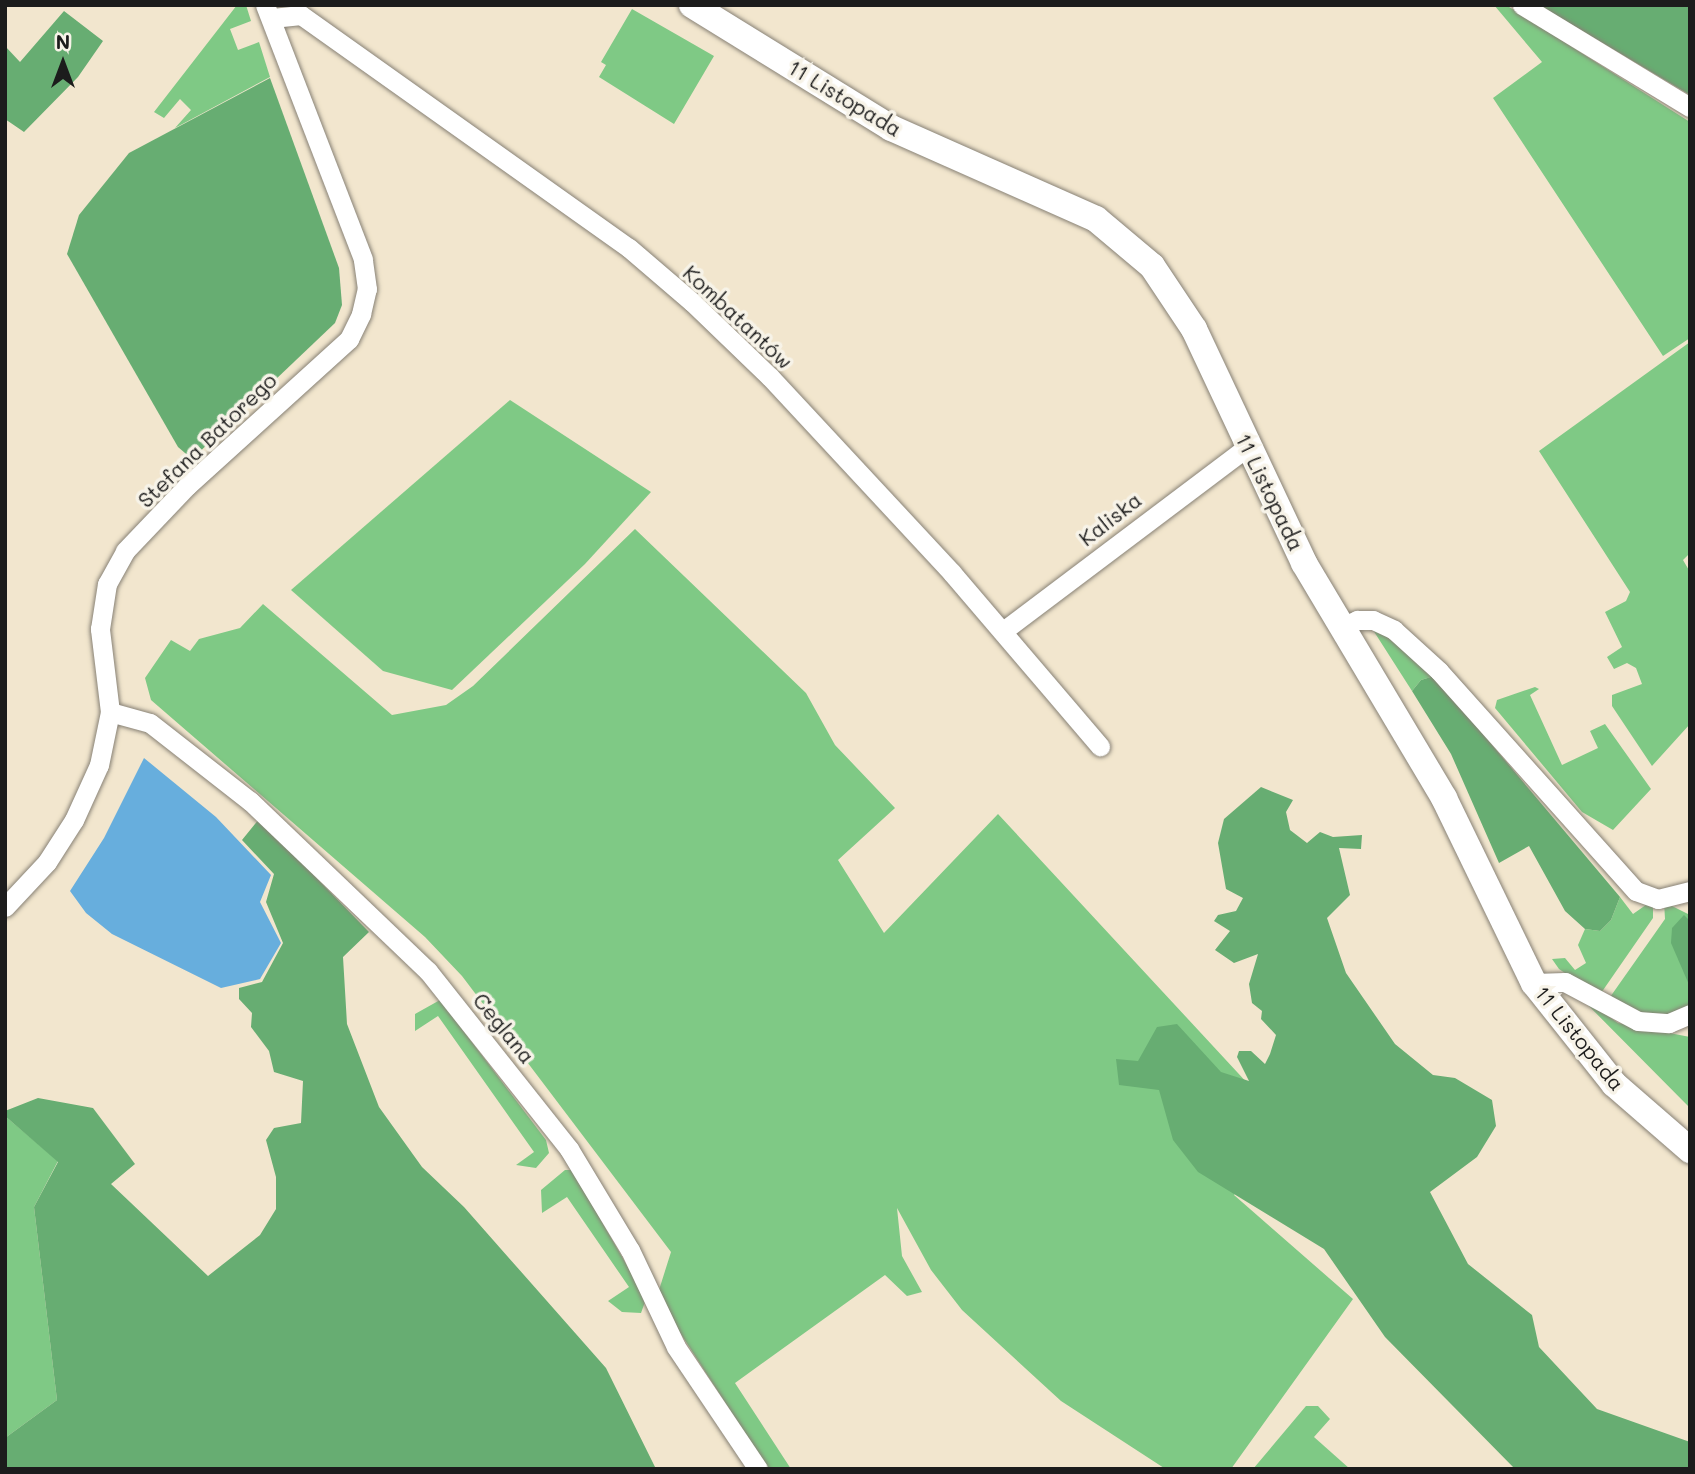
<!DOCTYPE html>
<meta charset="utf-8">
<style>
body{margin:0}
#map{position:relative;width:1695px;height:1474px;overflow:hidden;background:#f2e6ce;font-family:Mali,sans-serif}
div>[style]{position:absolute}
.green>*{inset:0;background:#7fc985}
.forest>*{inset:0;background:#67ad72}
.water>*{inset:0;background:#67aedd}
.roads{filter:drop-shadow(0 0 2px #878175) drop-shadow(0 0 2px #878175)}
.minor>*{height:19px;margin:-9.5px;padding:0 9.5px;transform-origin:9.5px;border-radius:9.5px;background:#fff}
.secondary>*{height:26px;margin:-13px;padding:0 13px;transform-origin:13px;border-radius:13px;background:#fff}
span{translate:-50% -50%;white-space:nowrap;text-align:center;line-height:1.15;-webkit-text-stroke:7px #f7f3e8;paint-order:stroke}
.street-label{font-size:21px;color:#1c1c1c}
.frame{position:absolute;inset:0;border:7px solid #1c1c1c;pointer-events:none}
.north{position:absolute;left:28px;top:28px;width:70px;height:70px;-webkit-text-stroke:5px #f7f3e8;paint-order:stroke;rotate:0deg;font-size:19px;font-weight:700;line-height:28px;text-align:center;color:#1c1c1c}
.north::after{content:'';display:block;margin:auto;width:24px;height:32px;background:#1c1c1c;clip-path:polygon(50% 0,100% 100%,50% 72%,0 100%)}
</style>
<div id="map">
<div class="green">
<i style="clip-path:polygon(237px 5px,246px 5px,251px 21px,230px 29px,238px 50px,259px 42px,270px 77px,175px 128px,191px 110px,180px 99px,164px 118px,154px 112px)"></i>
<i style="clip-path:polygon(1494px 5px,1506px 5px,1690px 122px,1690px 338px,1663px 356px,1493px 98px,1542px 62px)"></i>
<i style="clip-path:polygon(632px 9px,714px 56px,674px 124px,599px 77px,606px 65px,601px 62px)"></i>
<i style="clip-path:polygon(1690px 342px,1690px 553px,1683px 560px,1690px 572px,1690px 724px,1652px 766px,1612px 706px,1612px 695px,1642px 684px,1636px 668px,1627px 663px,1614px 669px,1607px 657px,1622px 647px,1605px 612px,1626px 601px,1630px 592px,1539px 451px)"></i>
<i style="clip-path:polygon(510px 400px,651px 492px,585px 564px,452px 690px,383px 671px,291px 590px)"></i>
<i style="clip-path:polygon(635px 529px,806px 693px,835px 745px,895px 808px,838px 860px,884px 933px,998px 814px,1288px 1127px,1234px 1195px,1353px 1299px,1231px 1469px,1164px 1468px,1061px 1401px,962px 1310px,931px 1270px,897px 1208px,902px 1256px,922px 1292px,907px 1296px,885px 1275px,735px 1383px,791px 1469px,768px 1469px,679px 1331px,659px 1290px,671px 1252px,462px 976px,425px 937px,151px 700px,145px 678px,171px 640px,190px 651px,199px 639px,240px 628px,263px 604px,392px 715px,446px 705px,473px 686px)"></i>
<i style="clip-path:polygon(1373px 630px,1381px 632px,1434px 676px,1421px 680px,1412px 691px)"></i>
<i style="clip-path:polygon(1535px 687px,1539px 689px,1530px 695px,1562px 765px,1598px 748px,1590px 731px,1605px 724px,1651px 789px,1613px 830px,1582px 812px,1495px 708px,1497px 700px)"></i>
<i style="clip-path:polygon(1620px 897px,1633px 914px,1653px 900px,1653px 918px,1599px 996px,1559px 969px,1552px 959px,1565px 958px,1575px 970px,1586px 963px,1578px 945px,1585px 929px,1600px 931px,1611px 920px)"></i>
<i style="clip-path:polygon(1664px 902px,1690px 915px,1690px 1007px,1674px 1017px,1641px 1015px,1608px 1000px,1665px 919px)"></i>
<i style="clip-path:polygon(1578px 995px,1618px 1023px,1690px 1037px,1690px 1108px)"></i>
<i style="clip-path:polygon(440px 1000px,546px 1140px,549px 1153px,536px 1168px,516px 1165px,534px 1152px,438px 1016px,415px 1031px,415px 1014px)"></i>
<i style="clip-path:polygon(5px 1116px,58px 1161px,34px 1207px,57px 1400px,5px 1438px)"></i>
<i style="clip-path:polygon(565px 1170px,572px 1170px,637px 1283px,645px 1302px,641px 1313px,622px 1312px,608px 1301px,629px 1287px,567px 1197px,542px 1213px,541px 1190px)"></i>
<i style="clip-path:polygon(1306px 1406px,1318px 1406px,1330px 1419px,1314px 1437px,1350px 1469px,1253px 1469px)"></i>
</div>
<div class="forest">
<i style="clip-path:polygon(1539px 5px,1690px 5px,1690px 95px)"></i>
<i style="clip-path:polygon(64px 11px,103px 41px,78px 77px,24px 132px,5px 119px,5px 46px,20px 62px)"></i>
<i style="clip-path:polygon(270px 78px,339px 268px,342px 305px,335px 323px,192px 459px,178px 447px,67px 254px,79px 215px,129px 153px)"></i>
<i style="clip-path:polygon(1434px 676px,1620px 897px,1611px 920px,1600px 931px,1585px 929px,1565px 911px,1529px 846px,1499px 863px,1451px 754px,1412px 691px,1421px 680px)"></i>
<i style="clip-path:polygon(1261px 787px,1293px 800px,1286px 812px,1290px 830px,1307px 843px,1320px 832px,1333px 837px,1362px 835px,1361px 849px,1339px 848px,1350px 895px,1327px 918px,1346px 973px,1395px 1044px,1433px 1075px,1455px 1078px,1492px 1100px,1496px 1126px,1477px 1157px,1430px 1192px,1468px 1264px,1532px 1315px,1539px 1347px,1597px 1409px,1690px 1442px,1690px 1469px,1515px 1469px,1385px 1337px,1324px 1249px,1198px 1172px,1173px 1140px,1159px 1090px,1119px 1085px,1116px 1059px,1138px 1061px,1157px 1027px,1177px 1024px,1221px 1072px,1249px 1081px,1237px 1057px,1239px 1051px,1251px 1051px,1265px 1064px,1270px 1054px,1276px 1035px,1261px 1019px,1262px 1011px,1252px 1003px,1249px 984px,1258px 954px,1234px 963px,1215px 950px,1230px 931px,1214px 921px,1218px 915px,1236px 911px,1243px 898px,1226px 889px,1218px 843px,1224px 819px)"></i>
<i style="clip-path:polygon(259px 819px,369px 932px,343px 957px,347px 1024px,379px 1107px,422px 1167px,464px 1207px,606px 1368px,656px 1469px,5px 1469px,5px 1438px,57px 1400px,34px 1207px,58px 1162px,5px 1116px,5px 1111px,38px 1098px,93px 1108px,135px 1164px,111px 1184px,208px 1276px,260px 1235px,276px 1209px,276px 1177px,266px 1140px,274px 1128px,301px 1123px,303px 1081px,274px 1072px,269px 1051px,251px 1027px,252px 1013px,239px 999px,239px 988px,262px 982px,283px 943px,266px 902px,274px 874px,242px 840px)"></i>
<i style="clip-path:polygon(1684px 915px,1690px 921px,1690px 987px,1671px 943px,1672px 928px)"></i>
</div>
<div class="water">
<i style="clip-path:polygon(144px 758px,216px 817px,271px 875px,260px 902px,281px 943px,260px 979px,221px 988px,112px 934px,86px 913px,70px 891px,104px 838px)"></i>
</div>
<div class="roads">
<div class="minor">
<i style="left:1522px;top:5px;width:197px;rotate:31.3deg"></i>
<i style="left:272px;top:18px;width:29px;rotate:-6deg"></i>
<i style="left:301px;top:15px;width:402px;rotate:35.4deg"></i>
<i style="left:629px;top:248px;width:83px;rotate:40.6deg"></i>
<i style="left:692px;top:302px;width:108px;rotate:43.9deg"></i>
<i style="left:770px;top:377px;width:267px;rotate:47.1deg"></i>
<i style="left:952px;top:573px;width:228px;rotate:49.5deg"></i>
<i style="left:1342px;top:627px;width:17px;rotate:-25deg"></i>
<i style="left:1357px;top:620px;width:16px"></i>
<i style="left:1373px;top:620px;width:23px;rotate:25deg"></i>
<i style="left:1394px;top:630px;width:61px;rotate:42.3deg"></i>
<i style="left:1439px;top:671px;width:295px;rotate:48.2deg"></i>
<i style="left:1636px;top:891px;width:23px;rotate:20deg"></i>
<i style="left:1658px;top:899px;width:33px;rotate:-14deg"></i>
<i style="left:1003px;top:631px;width:306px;rotate:-37deg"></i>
<i style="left:110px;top:712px;width:41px;rotate:15.4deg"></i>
<i style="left:150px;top:723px;width:127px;rotate:38deg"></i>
<i style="left:250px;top:801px;width:246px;rotate:43.7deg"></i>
<i style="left:428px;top:971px;width:227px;rotate:51.6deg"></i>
<i style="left:569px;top:1149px;width:118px;rotate:58.9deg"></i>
<i style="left:630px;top:1250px;width:107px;rotate:64.6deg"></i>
<i style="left:676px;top:1347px;width:147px;rotate:56.1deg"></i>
<i style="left:5px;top:907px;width:62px;rotate:-47deg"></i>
<i style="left:47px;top:862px;width:50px;rotate:-57.3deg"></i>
<i style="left:74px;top:820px;width:60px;rotate:-65.6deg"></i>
<i style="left:99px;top:765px;width:54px;rotate:-78.3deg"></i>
<i style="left:110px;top:712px;width:84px;rotate:-96.9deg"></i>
<i style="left:100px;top:629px;width:46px;rotate:-81.2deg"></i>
<i style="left:107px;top:584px;width:38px;rotate:-61deg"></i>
<i style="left:125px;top:551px;width:90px;rotate:-46.4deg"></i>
<i style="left:187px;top:486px;width:219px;rotate:-42.2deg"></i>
<i style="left:349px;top:339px;width:28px;rotate:-64deg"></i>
<i style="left:361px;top:314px;width:26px;rotate:-77deg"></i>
<i style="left:367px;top:289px;width:30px;rotate:-98deg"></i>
<i style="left:363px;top:259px;width:272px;rotate:-111.1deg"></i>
<i style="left:1534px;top:983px;width:31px;rotate:-2deg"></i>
<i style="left:1565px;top:982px;width:83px;rotate:28.1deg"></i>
<i style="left:1638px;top:1021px;width:31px;rotate:4deg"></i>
<i style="left:1669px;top:1023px;width:23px;rotate:-23deg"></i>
</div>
<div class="secondary">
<i style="left:692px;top:5px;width:234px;rotate:31.7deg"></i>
<i style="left:891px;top:128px;width:224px;rotate:23.9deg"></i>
<i style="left:1096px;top:219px;width:73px;rotate:40deg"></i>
<i style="left:1152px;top:266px;width:76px;rotate:56.3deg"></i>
<i style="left:1194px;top:329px;width:259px;rotate:64.8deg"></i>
<i style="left:1304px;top:563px;width:274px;rotate:59.2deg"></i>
<i style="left:1444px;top:798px;width:206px;rotate:64.1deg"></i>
<i style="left:1534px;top:983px;width:129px;rotate:51.6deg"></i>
<i style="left:1614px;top:1084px;width:101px;rotate:41deg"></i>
</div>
</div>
<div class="street-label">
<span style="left:845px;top:98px;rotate:31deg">11 Listopada</span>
<span style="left:738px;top:317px;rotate:43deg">Kombatantów</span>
<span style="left:207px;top:440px;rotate:-44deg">Stefana Batorego</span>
<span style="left:1270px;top:492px;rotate:64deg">11 Listopada</span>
<span style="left:1110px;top:519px;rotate:-38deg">Kaliska</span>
<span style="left:504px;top:1028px;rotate:51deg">Ceglana</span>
<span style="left:1580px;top:1038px;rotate:51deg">11 Listopada</span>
</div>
<div class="frame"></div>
<div class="north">N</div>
</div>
